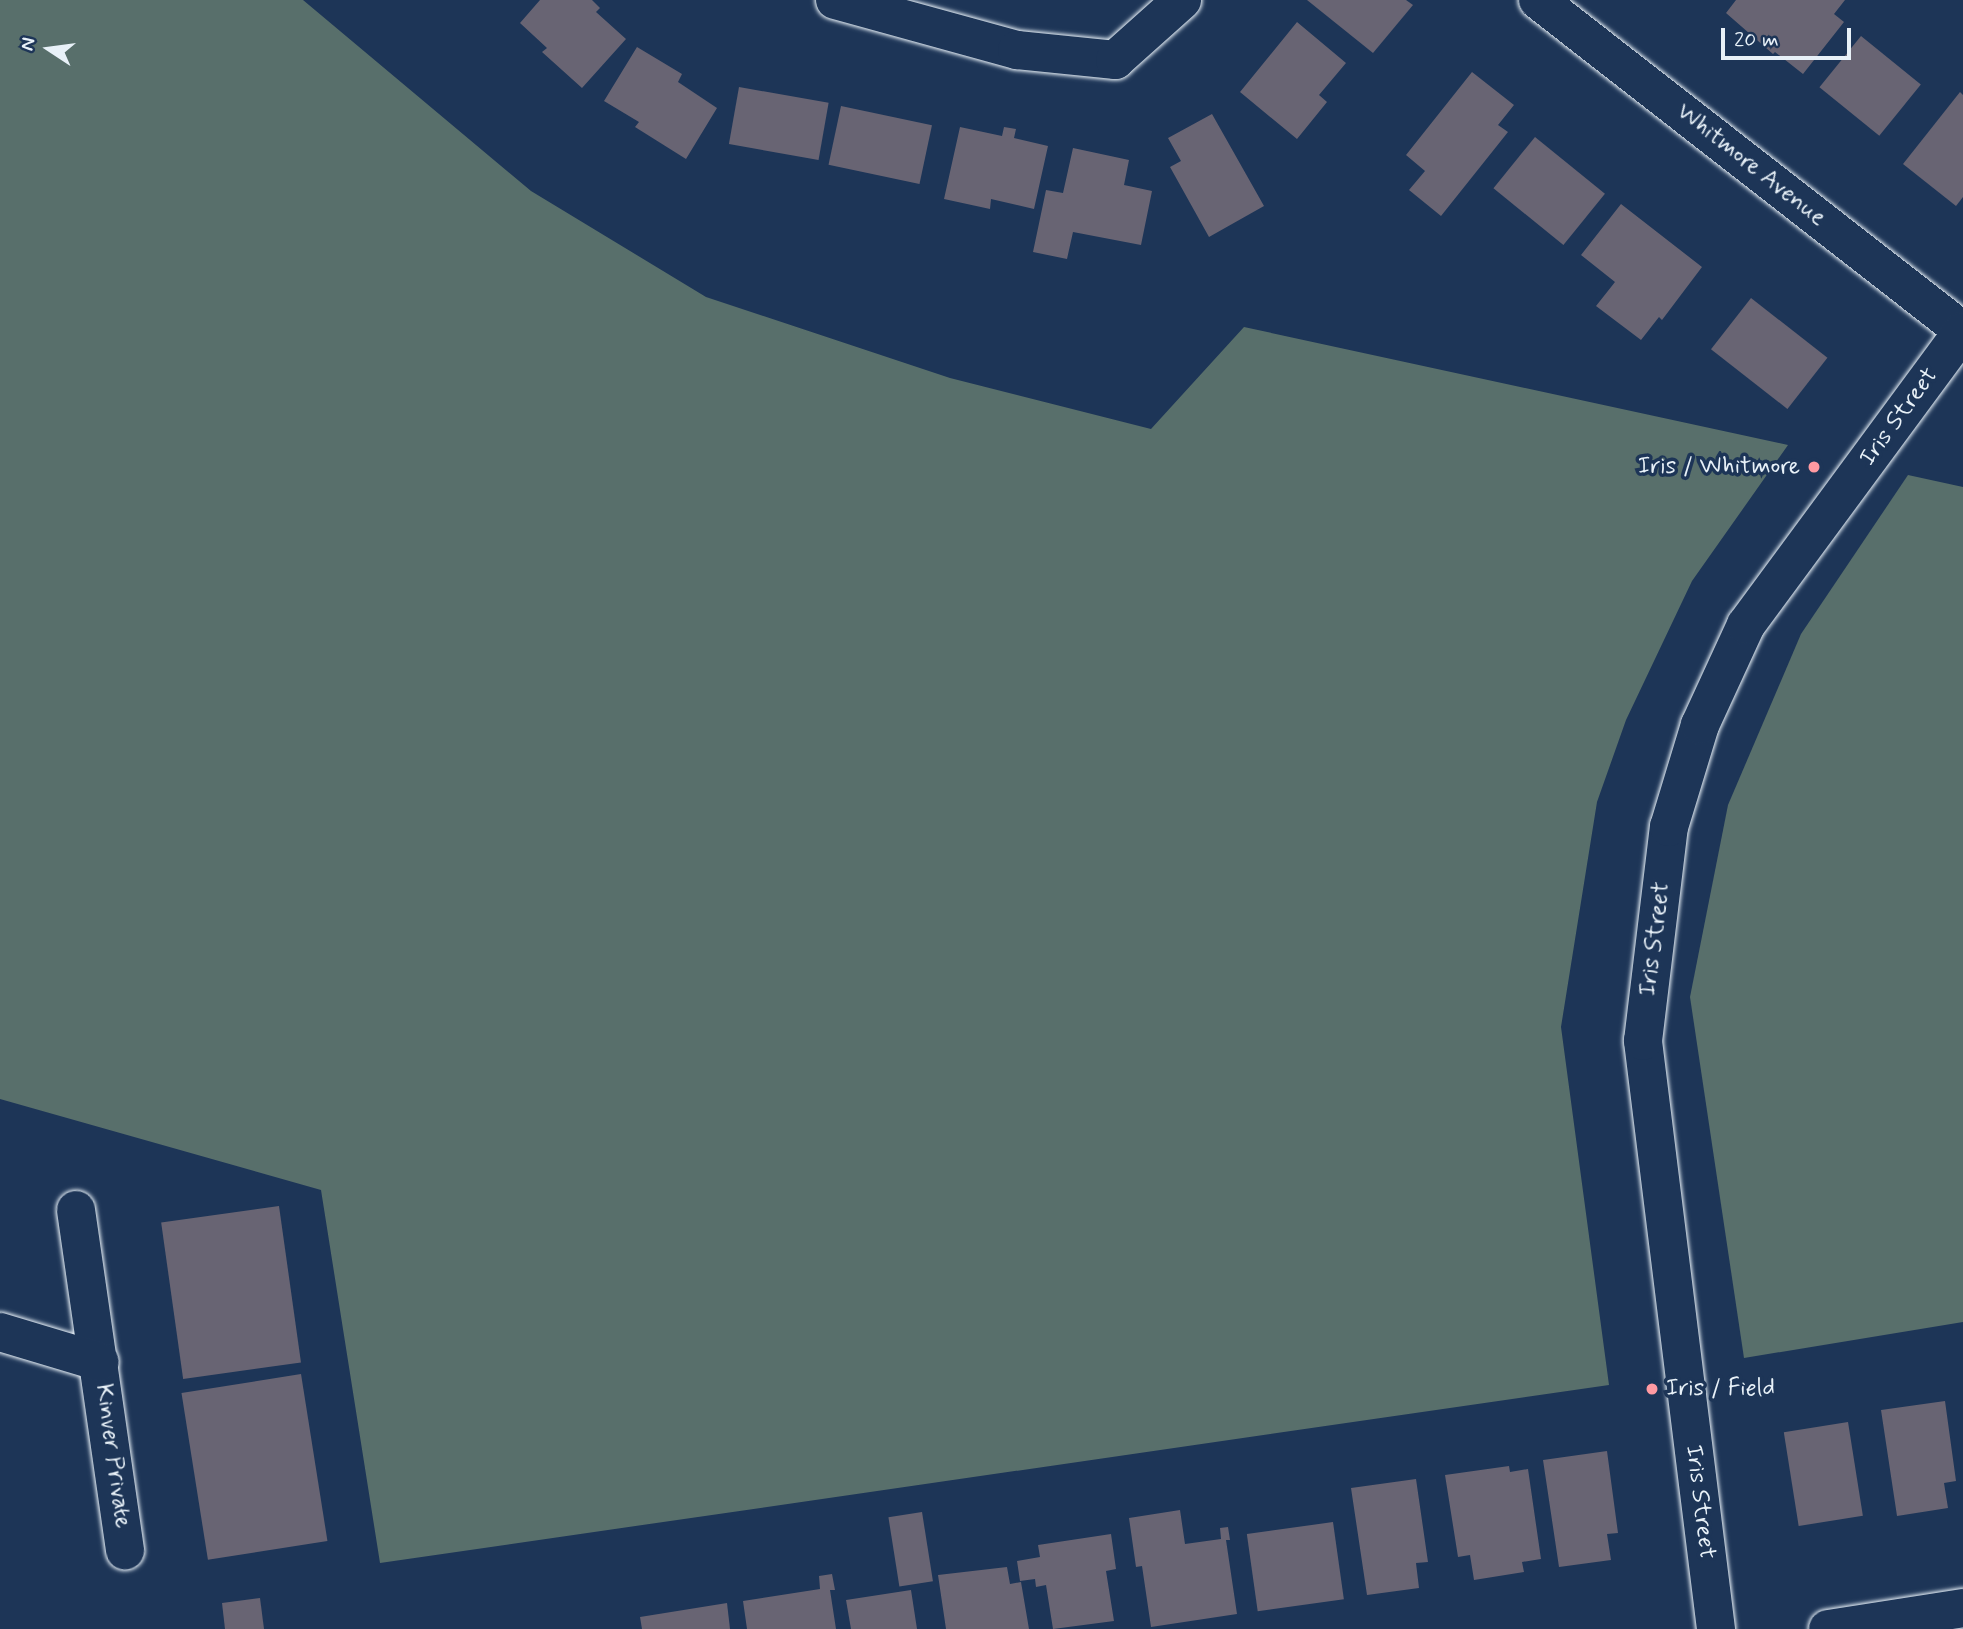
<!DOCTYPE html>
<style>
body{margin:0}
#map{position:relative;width:1963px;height:1629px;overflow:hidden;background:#1d3557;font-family:Mynerve,sans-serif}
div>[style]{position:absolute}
.green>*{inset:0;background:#586f6b}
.building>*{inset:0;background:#686473;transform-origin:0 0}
.roads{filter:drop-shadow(0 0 2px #e8f1f8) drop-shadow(0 0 2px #e8f1f8)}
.minor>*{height:38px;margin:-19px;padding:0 19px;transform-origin:19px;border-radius:19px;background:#1d3557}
.tertiary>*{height:38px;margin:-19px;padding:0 19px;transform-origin:19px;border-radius:19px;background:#1d3557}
.dots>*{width:19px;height:19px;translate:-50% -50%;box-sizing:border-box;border:4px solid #1d3557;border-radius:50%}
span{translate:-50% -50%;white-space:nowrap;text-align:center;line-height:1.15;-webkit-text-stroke:7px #1d3557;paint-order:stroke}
.street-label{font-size:24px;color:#e8f1f8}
.poi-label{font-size:24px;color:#e8f1f8}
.right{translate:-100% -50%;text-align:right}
.left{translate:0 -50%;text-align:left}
.north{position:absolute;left:14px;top:14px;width:70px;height:70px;-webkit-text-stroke:5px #1d3557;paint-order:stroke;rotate:283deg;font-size:19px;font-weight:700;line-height:28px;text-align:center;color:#e8f1f8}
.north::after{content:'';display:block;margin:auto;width:24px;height:32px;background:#e8f1f8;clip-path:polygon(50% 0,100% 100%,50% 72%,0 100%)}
.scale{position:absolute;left:1721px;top:28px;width:130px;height:32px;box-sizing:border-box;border:4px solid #e8f1f8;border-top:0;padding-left:9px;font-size:21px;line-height:24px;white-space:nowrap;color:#e8f1f8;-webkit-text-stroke:5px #1d3557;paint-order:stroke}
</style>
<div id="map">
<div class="green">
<i style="clip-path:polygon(0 0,303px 0,531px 191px,706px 297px,950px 378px,1151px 429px,1244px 327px,1788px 445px,1692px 581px,1626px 720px,1597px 802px,1561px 1027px,1609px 1385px,380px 1563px,321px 1190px,0 1099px)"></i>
<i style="clip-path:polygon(1908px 475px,1963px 487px,1963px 1322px,1744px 1358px,1690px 997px,1728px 805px,1801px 634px)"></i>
</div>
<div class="building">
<i style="clip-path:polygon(540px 0,592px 0,600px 8px,596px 12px,626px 39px,582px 88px,542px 52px,547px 48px,520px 23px)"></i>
<i style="clip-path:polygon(1307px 0,1406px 0,1413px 5px,1373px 53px)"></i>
<i style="clip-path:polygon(1736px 0,1845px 0,1834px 14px,1844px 22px,1803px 74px,1775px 52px,1773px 54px,1726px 13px)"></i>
<i style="clip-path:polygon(1297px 22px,1346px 63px,1319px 95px,1327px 102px,1297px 139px,1240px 92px)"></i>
<i style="left:1861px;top:36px;width:77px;height:66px;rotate:39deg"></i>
<i style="clip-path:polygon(637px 47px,682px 74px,678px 82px,717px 108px,686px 159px,635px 127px,639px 122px,604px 101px)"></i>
<i style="clip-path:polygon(1472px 72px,1514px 105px,1498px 125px,1508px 132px,1441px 216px,1409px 190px,1425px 171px,1406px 155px)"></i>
<i style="left:739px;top:87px;width:91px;height:58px;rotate:10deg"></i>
<i style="clip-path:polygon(1960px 92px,1963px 95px,1963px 197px,1956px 206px,1903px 164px)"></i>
<i style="left:841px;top:106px;width:93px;height:60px;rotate:12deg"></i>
<i style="clip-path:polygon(1212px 114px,1264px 206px,1209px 237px,1170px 167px,1181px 161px,1168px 138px)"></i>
<i style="clip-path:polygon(960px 127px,1002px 136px,1004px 127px,1016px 129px,1014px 138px,1048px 146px,1034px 209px,991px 199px,990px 209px,944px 199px)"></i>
<i style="left:1535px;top:137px;width:90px;height:66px;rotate:39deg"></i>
<i style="clip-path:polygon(1073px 148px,1129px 160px,1124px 185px,1152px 191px,1141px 245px,1073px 232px,1067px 259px,1033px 252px,1046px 190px,1063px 193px)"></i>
<i style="clip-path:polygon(1621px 204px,1702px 267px,1662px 320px,1659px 317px,1641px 340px,1596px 306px,1615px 282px,1581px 255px)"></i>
<i style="left:1751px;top:298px;width:97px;height:65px;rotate:38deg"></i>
<i style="left:279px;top:1206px;width:158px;height:119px;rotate:82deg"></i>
<i style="left:301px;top:1374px;width:169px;height:121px;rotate:81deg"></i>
<i style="clip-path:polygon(1945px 1401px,1956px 1481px,1944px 1483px,1948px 1508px,1897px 1516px,1881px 1410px)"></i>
<i style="left:1848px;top:1422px;width:95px;height:65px;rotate:81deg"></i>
<i style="clip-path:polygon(1607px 1451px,1618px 1533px,1607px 1534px,1611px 1560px,1559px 1567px,1543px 1460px)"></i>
<i style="clip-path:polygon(1509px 1466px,1510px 1472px,1528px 1469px,1541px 1559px,1522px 1562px,1524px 1572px,1474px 1580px,1470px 1555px,1458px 1557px,1445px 1475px)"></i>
<i style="clip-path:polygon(1416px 1479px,1428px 1562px,1416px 1563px,1419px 1588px,1367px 1595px,1351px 1488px)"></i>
<i style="clip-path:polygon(1180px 1510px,1185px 1544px,1221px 1539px,1220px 1528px,1228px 1527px,1230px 1540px,1226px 1540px,1237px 1614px,1151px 1627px,1142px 1566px,1136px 1567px,1129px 1518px)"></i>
<i style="left:922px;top:1512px;width:70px;height:34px;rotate:81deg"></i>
<i style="left:1333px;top:1522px;width:78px;height:87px;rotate:82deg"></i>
<i style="clip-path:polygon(1111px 1534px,1116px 1569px,1106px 1571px,1114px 1621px,1053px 1629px,1046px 1585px,1036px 1587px,1035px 1579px,1020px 1581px,1017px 1561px,1040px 1557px,1038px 1545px)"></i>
<i style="clip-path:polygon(1007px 1567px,1010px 1584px,1021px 1582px,1029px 1629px,946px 1629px,938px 1575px)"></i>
<i style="clip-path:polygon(832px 1574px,835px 1590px,830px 1590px,836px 1629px,747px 1629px,743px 1601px,820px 1589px,819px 1576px)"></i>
<i style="clip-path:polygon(911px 1590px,917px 1629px,851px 1629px,846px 1600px)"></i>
<i style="clip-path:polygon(260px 1598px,264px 1629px,225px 1629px,222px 1603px)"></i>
<i style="clip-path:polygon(727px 1603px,730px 1629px,642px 1629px,640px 1617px)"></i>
</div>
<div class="roads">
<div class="minor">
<i style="left:835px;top:0;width:189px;rotate:15.4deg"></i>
<i style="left:1017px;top:50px;width:99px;rotate:5.8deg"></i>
<i style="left:1115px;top:60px;width:90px;rotate:-41.8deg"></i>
<i style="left:1538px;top:0;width:539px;rotate:37.91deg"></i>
<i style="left:76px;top:1210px;width:344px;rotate:81.8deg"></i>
<i style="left:0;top:1332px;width:104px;rotate:16.7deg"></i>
<i style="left:1828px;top:1629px;width:137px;rotate:-8.8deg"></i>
</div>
<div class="tertiary">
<i style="left:1716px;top:1629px;width:593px;rotate:-97.08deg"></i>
<i style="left:1643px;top:1041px;width:216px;rotate:-83.1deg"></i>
<i style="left:1669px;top:827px;width:107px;rotate:-73.1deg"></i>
<i style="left:1700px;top:725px;width:110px;rotate:-65.3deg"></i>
<i style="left:1746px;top:625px;width:365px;rotate:-53.6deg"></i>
</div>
</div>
<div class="dots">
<i style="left:1814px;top:467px;background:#ff9aa2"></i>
<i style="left:1652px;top:1389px;background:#ff9aa2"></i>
</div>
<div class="street-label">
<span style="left:1751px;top:165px;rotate:38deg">Whitmore Avenue</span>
<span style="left:1899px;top:417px;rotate:-54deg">Iris Street</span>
<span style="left:1655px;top:939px;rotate:-83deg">Iris Street</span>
<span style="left:113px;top:1456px;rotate:82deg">Kinver Private</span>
<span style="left:1700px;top:1502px;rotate:83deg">Iris Street</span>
</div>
<div class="poi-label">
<span class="right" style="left:1800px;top:467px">Iris / Whitmore</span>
<span class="left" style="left:1666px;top:1389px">Iris / Field</span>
</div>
<div class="north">N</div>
<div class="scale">20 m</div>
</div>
